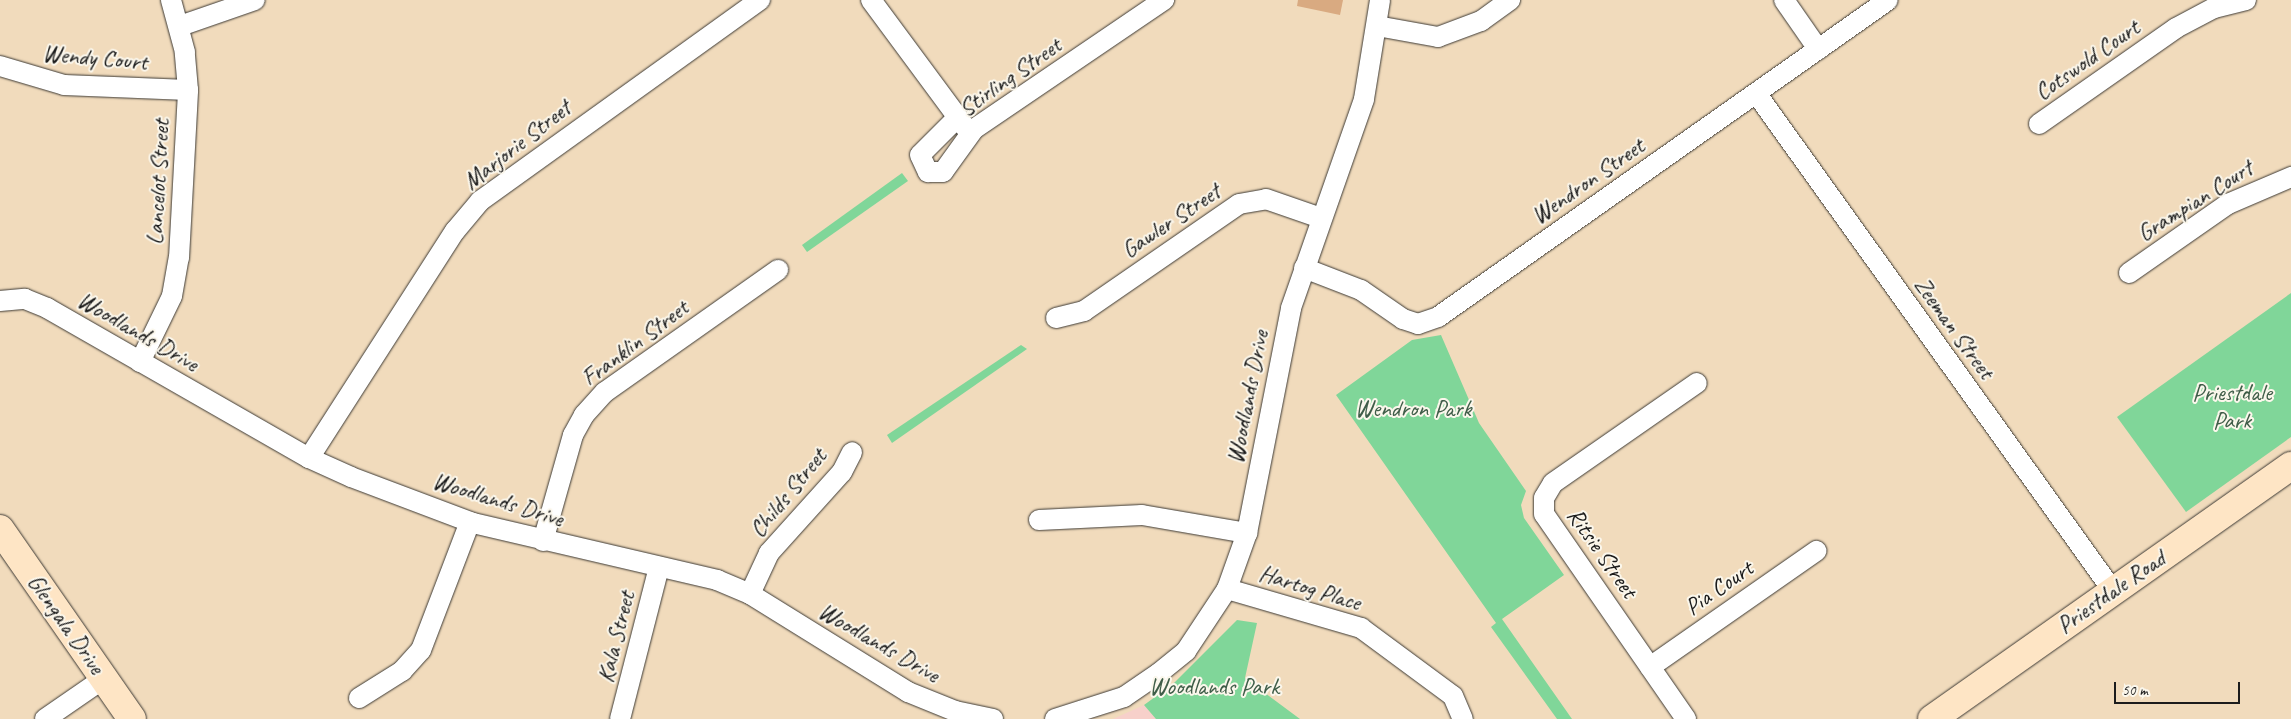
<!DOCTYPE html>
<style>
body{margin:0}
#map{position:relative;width:2291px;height:719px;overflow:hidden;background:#f1dbbc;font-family:Caveat,sans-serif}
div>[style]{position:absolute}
.built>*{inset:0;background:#f7d0ca}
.green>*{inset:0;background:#80d699}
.building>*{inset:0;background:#d9aa81}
.roads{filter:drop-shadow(0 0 1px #3c3934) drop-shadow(0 0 1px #3c3934)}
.street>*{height:20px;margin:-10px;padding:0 10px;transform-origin:10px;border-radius:10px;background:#fff}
.secondary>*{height:28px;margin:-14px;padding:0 14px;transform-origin:14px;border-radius:14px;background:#fee5c5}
span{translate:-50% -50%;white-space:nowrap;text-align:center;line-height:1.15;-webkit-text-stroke:4px #fbf7ec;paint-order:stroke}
.street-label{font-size:24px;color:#1c1c1c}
.park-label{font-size:24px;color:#3f5d48}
.scale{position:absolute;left:2114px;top:682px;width:126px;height:22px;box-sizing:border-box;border:2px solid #1c1c1c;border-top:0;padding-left:6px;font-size:15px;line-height:18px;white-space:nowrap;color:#1c1c1c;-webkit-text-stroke:4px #fbf7ec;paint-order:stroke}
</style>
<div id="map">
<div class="built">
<i style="clip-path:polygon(1144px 705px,1156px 719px,1113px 719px)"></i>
</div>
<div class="green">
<i style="clip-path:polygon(902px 173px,908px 181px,807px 252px,802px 245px)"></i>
<i style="clip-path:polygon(2291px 293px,2291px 437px,2186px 512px,2117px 417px)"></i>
<i style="clip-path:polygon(1441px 335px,1479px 423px,1526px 491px,1521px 505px,1524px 518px,1564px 575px,1502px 619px,1572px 719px,1557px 719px,1491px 627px,1496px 623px,1336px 395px,1412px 340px)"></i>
<i style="clip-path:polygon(1021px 345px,1027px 349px,892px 443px,887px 435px)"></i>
<i style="clip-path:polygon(1237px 620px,1257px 623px,1245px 678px,1300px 719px,1156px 719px,1144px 705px,1173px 684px)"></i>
</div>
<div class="building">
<i style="clip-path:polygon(1298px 0,1343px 0,1340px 15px,1297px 6px)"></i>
</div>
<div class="roads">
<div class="street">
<i style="left:871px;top:0;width:158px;rotate:53.5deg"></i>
<i style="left:1784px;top:0;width:60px;rotate:55.2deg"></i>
<i style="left:180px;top:26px;width:79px;rotate:-19.1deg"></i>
<i style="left:1377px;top:26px;width:62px;rotate:10.2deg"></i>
<i style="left:1438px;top:37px;width:46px;rotate:-20.4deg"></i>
<i style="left:1481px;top:21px;width:36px;rotate:-36deg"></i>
<i style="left:0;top:66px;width:67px;rotate:16.5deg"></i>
<i style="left:64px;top:85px;width:124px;rotate:2.3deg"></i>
<i style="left:1756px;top:93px;width:613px;rotate:54.36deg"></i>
<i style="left:957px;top:118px;width:52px;rotate:135deg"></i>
<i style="left:920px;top:155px;width:19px;rotate:65deg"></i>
<i style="left:928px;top:172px;width:15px"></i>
<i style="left:943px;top:172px;width:53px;rotate:-54.2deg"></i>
<i style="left:974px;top:129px;width:230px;rotate:-34.2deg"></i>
<i style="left:2039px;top:124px;width:167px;rotate:-35deg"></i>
<i style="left:2176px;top:28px;width:43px;rotate:-27.8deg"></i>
<i style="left:2214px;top:8px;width:33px;rotate:-14deg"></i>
<i style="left:1304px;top:268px;width:61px;rotate:21.1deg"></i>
<i style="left:1361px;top:290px;width:51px;rotate:34.6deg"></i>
<i style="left:1403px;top:319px;width:16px;rotate:18deg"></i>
<i style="left:1418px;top:324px;width:21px;rotate:-19deg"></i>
<i style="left:1438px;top:317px;width:550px;rotate:-35.16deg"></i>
<i style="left:2129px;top:273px;width:121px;rotate:-34.9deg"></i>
<i style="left:2228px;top:204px;width:69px;rotate:-23.2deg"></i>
<i style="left:0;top:301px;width:25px;rotate:-5deg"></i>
<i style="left:25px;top:299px;width:24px;rotate:22deg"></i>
<i style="left:47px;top:308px;width:302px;rotate:29.8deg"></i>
<i style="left:309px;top:458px;width:46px;rotate:24.3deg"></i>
<i style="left:351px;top:477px;width:130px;rotate:20.7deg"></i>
<i style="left:473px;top:523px;width:251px;rotate:13.1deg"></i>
<i style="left:717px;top:580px;width:36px;rotate:23deg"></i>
<i style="left:750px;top:594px;width:186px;rotate:31.8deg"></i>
<i style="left:908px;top:692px;width:51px;rotate:22deg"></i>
<i style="left:955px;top:711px;width:39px;rotate:12deg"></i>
<i style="left:1056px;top:318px;width:29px;rotate:-14deg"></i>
<i style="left:1084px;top:311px;width:188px;rotate:-34.6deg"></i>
<i style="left:1239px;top:204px;width:27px;rotate:-10deg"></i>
<i style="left:1266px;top:199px;width:58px;rotate:19.1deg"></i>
<i style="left:140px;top:362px;width:73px;rotate:-64.1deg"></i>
<i style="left:172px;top:296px;width:39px;rotate:-80deg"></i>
<i style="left:179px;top:258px;width:168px;rotate:-86.9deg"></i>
<i style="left:188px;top:90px;width:38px;rotate:-95deg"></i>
<i style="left:185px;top:52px;width:54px;rotate:-105.1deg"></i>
<i style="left:309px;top:458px;width:270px;rotate:-57.3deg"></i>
<i style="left:455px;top:231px;width:39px;rotate:-50deg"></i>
<i style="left:480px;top:201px;width:345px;rotate:-35.7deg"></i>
<i style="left:1039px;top:520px;width:103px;rotate:-2.8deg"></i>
<i style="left:1142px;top:515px;width:107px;rotate:9.7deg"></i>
<i style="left:543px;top:541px;width:110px;rotate:-74.2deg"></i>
<i style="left:573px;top:435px;width:23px;rotate:-61deg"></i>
<i style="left:584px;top:415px;width:31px;rotate:-48deg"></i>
<i style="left:605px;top:392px;width:212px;rotate:-35.2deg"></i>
<i style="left:1227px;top:589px;width:140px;rotate:16.2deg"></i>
<i style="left:1361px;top:628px;width:114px;rotate:36.5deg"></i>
<i style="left:1453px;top:696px;width:25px;rotate:67deg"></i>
<i style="left:750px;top:594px;width:45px;rotate:-65.1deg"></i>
<i style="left:769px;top:553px;width:109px;rotate:-48deg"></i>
<i style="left:842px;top:472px;width:22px;rotate:-63deg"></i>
<i style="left:1650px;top:667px;width:203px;rotate:-34.9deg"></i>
<i style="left:359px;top:698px;width:51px;rotate:-32.1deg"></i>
<i style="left:402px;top:671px;width:28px;rotate:-48deg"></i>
<i style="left:421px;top:650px;width:137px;rotate:-69.1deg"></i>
<i style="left:45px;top:719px;width:70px;rotate:-34.6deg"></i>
<i style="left:620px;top:719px;width:157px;rotate:-75.6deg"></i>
<i style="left:1055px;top:719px;width:72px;rotate:-17.7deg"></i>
<i style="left:1124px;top:697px;width:42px;rotate:-34.4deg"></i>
<i style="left:1159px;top:673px;width:35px;rotate:-39deg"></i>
<i style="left:1186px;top:651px;width:74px;rotate:-56.5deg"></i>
<i style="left:1227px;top:589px;width:59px;rotate:-70.3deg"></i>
<i style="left:1247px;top:533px;width:229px;rotate:-78.9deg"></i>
<i style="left:1291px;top:308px;width:221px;rotate:-70.7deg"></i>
<i style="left:1364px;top:99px;width:100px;rotate:-80.8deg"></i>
<i style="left:1686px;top:719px;width:249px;rotate:-124.7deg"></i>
<i style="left:1544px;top:514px;width:16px;rotate:-90deg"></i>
<i style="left:1544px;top:498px;width:17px;rotate:-59deg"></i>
<i style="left:1553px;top:483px;width:175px;rotate:-34.8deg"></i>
</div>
<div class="secondary">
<i style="left:0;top:529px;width:231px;rotate:55.2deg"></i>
<i style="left:1932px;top:719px;width:439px;rotate:-35.2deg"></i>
</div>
</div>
<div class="street-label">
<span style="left:95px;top:58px;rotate:5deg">Wendy Court</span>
<span style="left:2087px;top:60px;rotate:-35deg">Cotswold Court</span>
<span style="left:1010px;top:77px;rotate:-35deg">Stirling Street</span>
<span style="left:517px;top:145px;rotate:-38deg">Marjorie Street</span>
<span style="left:1588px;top:181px;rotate:-35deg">Wendron Street</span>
<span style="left:158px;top:182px;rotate:-87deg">Lancelot Street</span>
<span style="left:2195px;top:201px;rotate:-32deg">Grampian Court</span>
<span style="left:1171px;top:221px;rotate:-34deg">Gawler Street</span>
<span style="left:1954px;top:328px;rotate:54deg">Zeeman Street</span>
<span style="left:138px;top:332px;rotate:30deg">Woodlands Drive</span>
<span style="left:635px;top:343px;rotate:-37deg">Franklin Street</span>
<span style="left:1248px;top:397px;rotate:-79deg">Woodlands Drive</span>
<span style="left:788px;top:493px;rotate:-51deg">Childs Street</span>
<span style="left:498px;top:500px;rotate:17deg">Woodlands Drive</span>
<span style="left:1602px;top:553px;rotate:55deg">Ritsie Street</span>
<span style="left:1310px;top:588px;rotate:17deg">Hartog Place</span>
<span style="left:1719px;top:588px;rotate:-35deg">Pia Court</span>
<span style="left:2111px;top:592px;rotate:-35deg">Priestdale Road</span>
<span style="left:66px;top:624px;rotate:55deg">Glengala Drive</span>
<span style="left:616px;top:637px;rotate:-76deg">Kala Street</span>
<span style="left:879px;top:643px;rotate:30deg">Woodlands Drive</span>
</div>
<div class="park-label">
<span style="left:2232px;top:407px">Priestdale<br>Park</span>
<span style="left:1413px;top:409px">Wendron Park</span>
<span style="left:1214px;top:687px">Woodlands Park</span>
</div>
<div class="scale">50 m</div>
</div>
